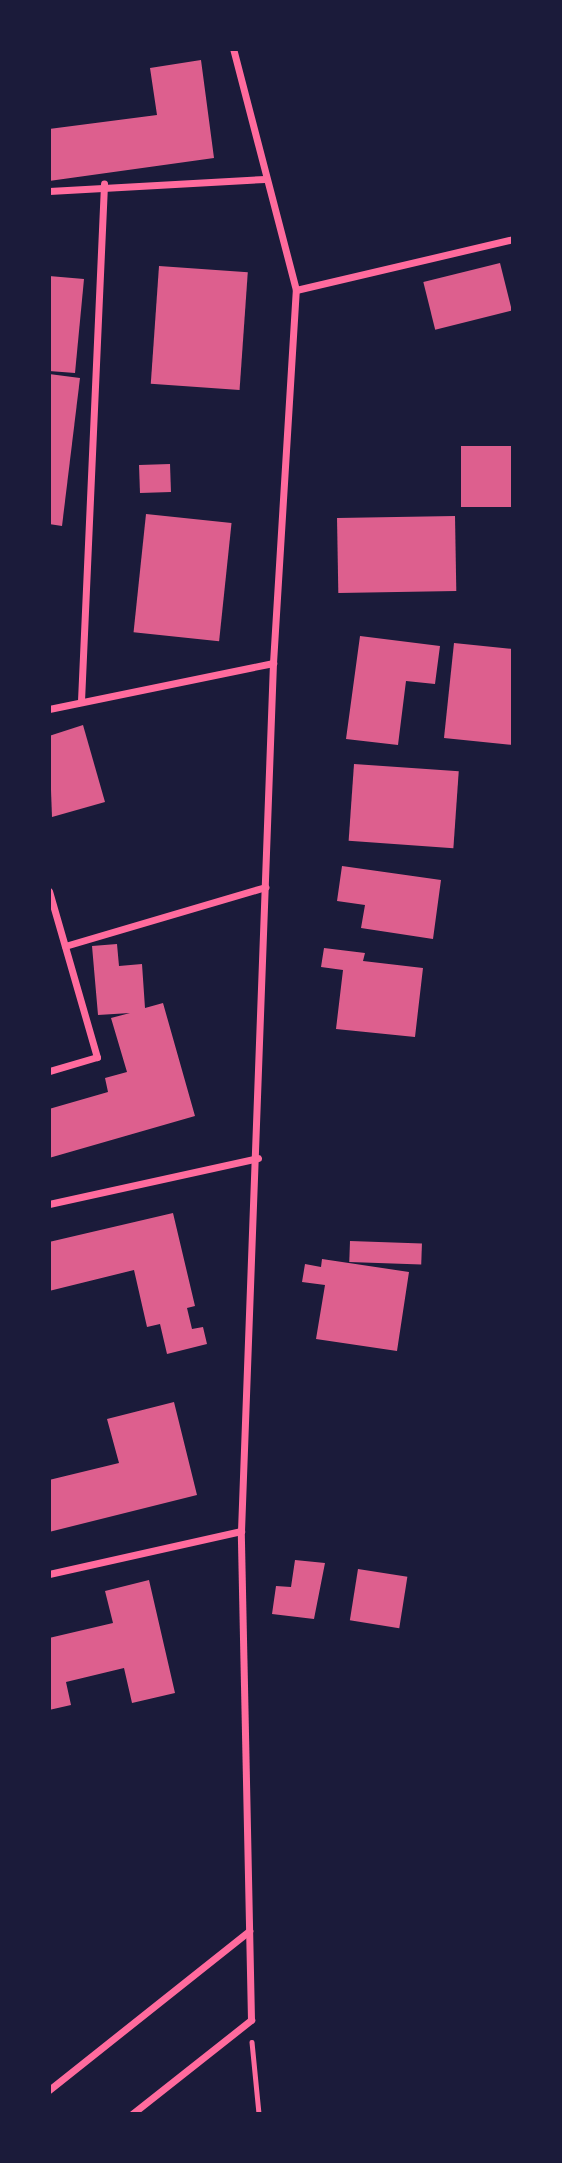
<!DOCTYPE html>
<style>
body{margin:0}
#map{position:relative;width:562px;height:2163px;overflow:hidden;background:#1b1b3a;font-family:"Titillium Web",sans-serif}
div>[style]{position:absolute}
.building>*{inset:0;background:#dd5f8e;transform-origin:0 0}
.path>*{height:4.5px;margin:-2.25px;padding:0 2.25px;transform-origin:2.25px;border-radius:2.25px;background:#ff6b9d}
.minor>*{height:7px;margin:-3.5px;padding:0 3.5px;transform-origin:3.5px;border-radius:3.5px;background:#ff6b9d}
span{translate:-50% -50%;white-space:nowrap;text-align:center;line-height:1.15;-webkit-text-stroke:5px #1b1b3a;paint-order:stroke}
.frame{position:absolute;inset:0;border:51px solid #1b1b3a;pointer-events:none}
</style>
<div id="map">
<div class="building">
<i style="clip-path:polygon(201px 60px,214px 158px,49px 181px,49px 129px,157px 115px,150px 68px)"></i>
<i style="left:500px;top:263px;width:49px;height:79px;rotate:76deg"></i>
<i style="left:159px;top:266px;width:89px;height:118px;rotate:4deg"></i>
<i style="clip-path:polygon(49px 276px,84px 279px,75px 373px,49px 371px)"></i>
<i style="clip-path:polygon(49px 374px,80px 378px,62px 526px,49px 524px)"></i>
<i style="left:513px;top:446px;width:61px;height:52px;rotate:90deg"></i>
<i style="left:170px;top:464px;width:28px;height:31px;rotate:88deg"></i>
<i style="left:146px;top:514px;width:86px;height:119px;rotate:6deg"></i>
<i style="left:455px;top:516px;width:75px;height:118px;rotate:89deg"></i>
<i style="clip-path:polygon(360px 636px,440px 646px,435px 684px,406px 681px,398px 745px,346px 739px)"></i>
<i style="clip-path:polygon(454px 643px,513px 649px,513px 745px,444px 738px)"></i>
<i style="clip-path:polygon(83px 725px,105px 802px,52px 817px,49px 736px)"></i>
<i style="left:354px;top:764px;width:105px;height:77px;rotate:4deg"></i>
<i style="clip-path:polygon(342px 866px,441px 880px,433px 939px,361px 928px,365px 905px,337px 901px)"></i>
<i style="clip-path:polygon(117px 944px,119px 966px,142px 964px,145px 1008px,163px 1003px,195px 1116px,49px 1158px,49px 1109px,108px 1092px,105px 1078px,127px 1072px,111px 1018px,130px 1013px,98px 1015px,92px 946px)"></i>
<i style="clip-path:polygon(324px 948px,365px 953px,363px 961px,423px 968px,415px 1037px,336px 1029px,343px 970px,321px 967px)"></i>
<i style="clip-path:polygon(173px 1213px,195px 1306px,187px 1308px,192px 1329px,203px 1327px,207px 1344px,167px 1354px,160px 1324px,147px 1327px,134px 1270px,49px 1291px,49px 1242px)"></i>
<i style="left:350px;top:1241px;width:72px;height:21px;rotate:2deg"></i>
<i style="clip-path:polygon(322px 1259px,409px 1272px,397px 1351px,316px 1339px,325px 1285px,302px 1282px,305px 1264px,321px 1267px)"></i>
<i style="clip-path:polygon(174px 1402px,197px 1495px,49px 1532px,49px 1480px,119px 1463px,107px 1419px)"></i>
<i style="clip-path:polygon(295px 1560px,325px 1563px,314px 1619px,272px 1614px,276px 1586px,291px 1587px)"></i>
<i style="left:358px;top:1569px;width:50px;height:52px;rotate:9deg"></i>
<i style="clip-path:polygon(149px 1580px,175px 1693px,132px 1703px,124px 1668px,66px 1682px,71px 1705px,49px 1710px,49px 1638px,113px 1623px,105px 1591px)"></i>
</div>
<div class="path">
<i style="left:252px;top:2042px;width:72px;rotate:84.4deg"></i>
</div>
<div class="minor">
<i style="left:49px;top:191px;width:216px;rotate:-3.2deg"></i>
<i style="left:296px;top:290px;width:223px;rotate:-13.2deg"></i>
<i style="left:81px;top:701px;width:518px;rotate:-87.45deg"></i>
<i style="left:49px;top:709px;width:229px;rotate:-11.6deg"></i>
<i style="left:49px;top:891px;width:173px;rotate:73.9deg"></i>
<i style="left:97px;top:1057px;width:50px;rotate:163.7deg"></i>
<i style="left:65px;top:946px;width:209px;rotate:-16.4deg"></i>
<i style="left:49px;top:1204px;width:214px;rotate:-12.4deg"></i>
<i style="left:49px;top:1574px;width:197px;rotate:-12.6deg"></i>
<i style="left:49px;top:2090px;width:256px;rotate:-38.5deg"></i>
<i style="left:132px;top:2114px;width:152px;rotate:-38.3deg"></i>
<i style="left:251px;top:2020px;width:489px;rotate:-91.2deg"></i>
<i style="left:241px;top:1531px;width:869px;rotate:-87.89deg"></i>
<i style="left:273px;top:663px;width:374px;rotate:-86.5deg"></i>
<i style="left:296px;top:290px;width:249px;rotate:-104.6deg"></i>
</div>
<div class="frame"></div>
</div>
